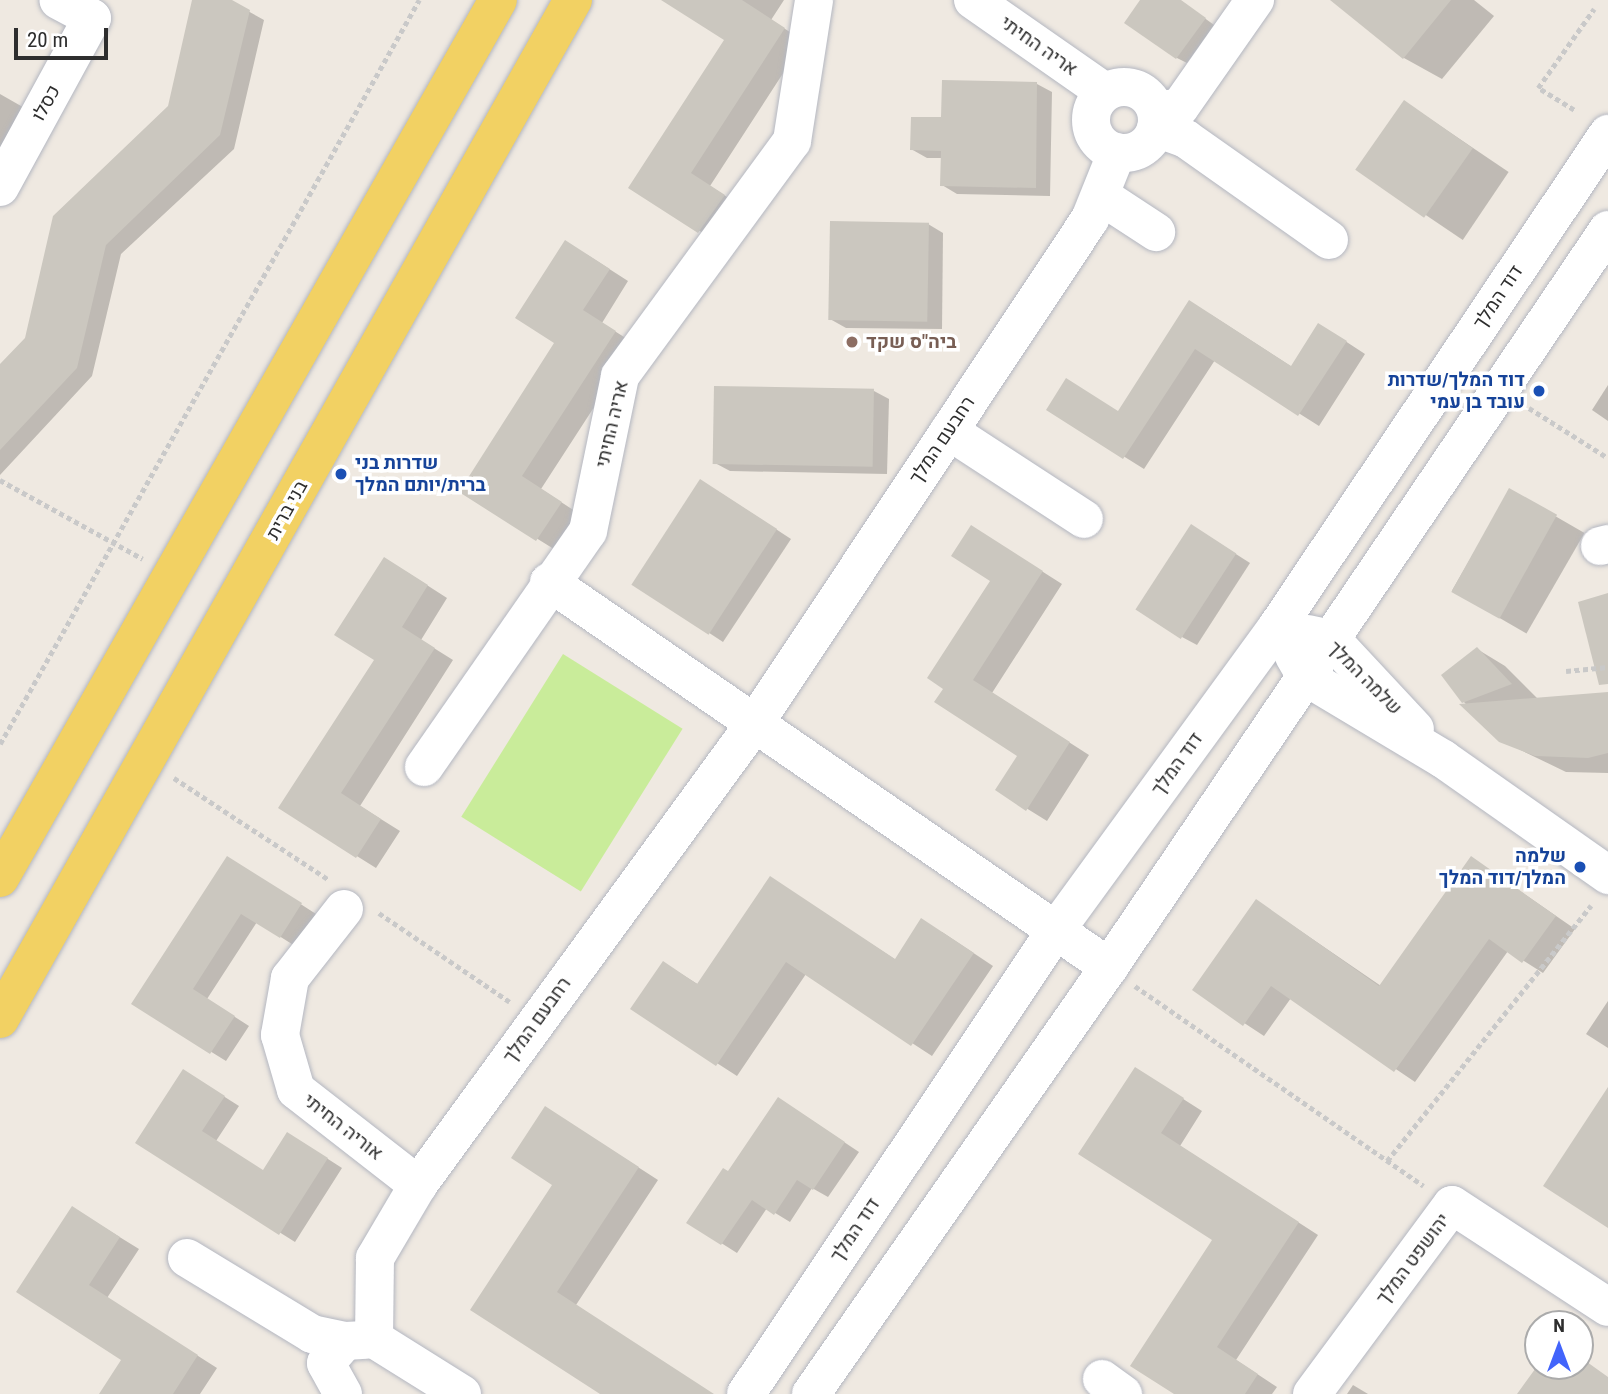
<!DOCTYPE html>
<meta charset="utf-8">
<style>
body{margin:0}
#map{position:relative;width:1608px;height:1394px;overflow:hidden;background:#efe9e1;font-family:"Roboto Condensed",Heebo,sans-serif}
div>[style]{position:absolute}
.pitch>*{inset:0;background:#c9ec9a;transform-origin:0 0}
.shadow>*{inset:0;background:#0003;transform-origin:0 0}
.building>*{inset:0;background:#cbc7bf;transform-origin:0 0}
.path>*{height:4.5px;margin-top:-2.25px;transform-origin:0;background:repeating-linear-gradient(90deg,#c9c9c9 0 5px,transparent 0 8.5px)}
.roads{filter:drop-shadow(0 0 2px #b4b7c1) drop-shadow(0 0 2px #b4b7c1)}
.minor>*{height:38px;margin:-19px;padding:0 19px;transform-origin:19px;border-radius:19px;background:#fff}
.minor>.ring{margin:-19px;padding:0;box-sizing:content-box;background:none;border:38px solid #fff;border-radius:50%}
.major>*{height:38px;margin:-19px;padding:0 19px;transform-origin:19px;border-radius:19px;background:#f2d163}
.dots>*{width:19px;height:19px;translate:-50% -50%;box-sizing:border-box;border:4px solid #fff;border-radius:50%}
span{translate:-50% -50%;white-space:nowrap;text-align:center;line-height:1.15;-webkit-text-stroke:7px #fff;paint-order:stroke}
.street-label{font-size:19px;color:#2e2e2e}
.education-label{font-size:19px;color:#785e54;font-weight:700}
.left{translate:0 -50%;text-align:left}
.transit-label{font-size:19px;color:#164399;font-weight:700}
.right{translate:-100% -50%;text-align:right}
.north{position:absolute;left:1524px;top:1310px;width:70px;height:70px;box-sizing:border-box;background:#fff;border:2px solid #ababab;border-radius:50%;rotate:0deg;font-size:19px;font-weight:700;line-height:28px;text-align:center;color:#2e2e2e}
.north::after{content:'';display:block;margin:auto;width:24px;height:32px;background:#4264fb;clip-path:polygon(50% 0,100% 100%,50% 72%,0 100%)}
.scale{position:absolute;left:14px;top:28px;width:94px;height:32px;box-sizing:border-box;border:4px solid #2e2e2e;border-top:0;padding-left:9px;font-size:21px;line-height:24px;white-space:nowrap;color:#2e2e2e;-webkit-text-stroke:5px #fff;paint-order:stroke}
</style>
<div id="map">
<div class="pitch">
<i style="left:563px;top:654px;width:141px;height:192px;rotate:32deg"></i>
</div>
<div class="shadow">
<i style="clip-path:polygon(195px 0,228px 0,264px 20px,234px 149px,121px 254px,92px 376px,0 475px,0 367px,26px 338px,169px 106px)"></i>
<i style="clip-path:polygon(697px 0,784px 0,771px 20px,804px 41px,710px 186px,744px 208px,719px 243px,631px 188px,726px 40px)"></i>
<i style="clip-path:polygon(1142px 0,1180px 0,1214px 25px,1187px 63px,1177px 58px)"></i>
<i style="clip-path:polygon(1346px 0,1474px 0,1494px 16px,1442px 79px,1404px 58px)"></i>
<i style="clip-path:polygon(1037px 84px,1052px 92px,1050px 196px,957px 194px,942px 185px,942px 158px,927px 158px,911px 149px)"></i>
<i style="clip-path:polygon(0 94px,28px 110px,0 161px)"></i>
<i style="left:1405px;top:102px;width:125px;height:82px;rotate:34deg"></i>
<i style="clip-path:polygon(928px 224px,943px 233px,942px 329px,846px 328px,830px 319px)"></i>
<i style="clip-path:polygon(586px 254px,628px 281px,602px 323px,635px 344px,541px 489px,581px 515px,557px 551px,461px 491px,557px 343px)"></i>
<i style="clip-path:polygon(1210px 314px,1292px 367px,1339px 337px,1365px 354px,1319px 426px,1215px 360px,1144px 469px,1048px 409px,1119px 412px)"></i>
<i style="clip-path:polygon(1608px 385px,1608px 421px,1592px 410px)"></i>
<i style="clip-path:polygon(874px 391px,889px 399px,887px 474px,730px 471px,715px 463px)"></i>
<i style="clip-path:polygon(716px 490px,791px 539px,723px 642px,633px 583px)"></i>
<i style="left:1510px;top:490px;width:86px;height:116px;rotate:30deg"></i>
<i style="clip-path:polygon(1206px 535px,1250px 563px,1197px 645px,1182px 637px)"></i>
<i style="clip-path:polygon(991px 539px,1062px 584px,992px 693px,1089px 755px,1047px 821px,997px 790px,1019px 755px,945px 688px,992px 580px)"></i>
<i style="clip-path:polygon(405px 571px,447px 598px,421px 640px,453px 660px,360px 806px,400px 831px,376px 868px,280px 808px,376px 660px)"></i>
<i style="clip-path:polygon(1477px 649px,1505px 666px,1538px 699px,1608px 694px,1608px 773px,1566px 772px,1500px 740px,1463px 701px)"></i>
<i style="clip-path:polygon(1472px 858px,1575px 929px,1543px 973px,1508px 951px,1415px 1082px,1291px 998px,1264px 1036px,1194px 990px,1257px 901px,1381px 986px)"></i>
<i style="clip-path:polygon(243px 867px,316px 914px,295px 946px,257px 922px,207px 999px,249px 1026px,226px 1061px,134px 1004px)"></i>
<i style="clip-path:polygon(770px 878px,896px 960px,942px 932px,993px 966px,932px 1056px,806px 974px,737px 1076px,633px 1009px,664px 963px,699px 985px)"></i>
<i style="clip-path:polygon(1608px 1001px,1608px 1048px,1586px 1034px)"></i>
<i style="clip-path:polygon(198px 1080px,239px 1106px,216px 1141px,264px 1172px,303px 1143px,342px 1168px,295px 1242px,138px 1143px)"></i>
<i style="clip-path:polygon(1155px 1081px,1202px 1111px,1180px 1146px,1318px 1235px,1236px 1360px,1277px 1387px,1272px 1394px,1177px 1394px,1214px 1239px,1081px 1153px)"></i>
<i style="clip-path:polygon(793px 1108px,859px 1152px,828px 1197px,812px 1188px,790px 1222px,767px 1208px,737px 1253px,688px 1222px)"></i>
<i style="clip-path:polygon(565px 1120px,658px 1180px,576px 1305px,708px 1394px,604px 1394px,473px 1310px,554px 1184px)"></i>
<i style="clip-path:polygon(92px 1220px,139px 1249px,107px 1298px,217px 1368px,200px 1394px,101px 1394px,124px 1359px,18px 1291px)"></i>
<i style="clip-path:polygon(1353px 1385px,1368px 1394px,1347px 1394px)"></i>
</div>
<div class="building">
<i style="clip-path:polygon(192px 0,232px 0,250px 10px,220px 135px,106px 245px,77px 368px,0 450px,0 364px,25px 338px,53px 216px,168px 106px)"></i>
<i style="clip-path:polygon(661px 0,742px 0,785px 28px,691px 173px,725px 195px,698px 233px,628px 188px,724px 40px)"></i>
<i style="clip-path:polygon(1140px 0,1181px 0,1206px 18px,1176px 59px,1124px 23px)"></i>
<i style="clip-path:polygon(1330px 0,1451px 0,1403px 59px)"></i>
<i style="clip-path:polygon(942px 80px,1037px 82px,1036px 188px,940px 186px,941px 151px,910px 150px,911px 117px,941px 117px)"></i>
<i style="left:1404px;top:100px;width:84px;height:85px;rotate:35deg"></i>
<i style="left:830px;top:221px;width:99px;height:99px;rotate:1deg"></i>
<i style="clip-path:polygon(565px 240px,610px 269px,583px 310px,616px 331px,522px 476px,562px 502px,536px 541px,459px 492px,554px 343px,515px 318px)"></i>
<i style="clip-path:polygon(1189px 300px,1291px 366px,1318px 323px,1347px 341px,1298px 416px,1195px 349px,1123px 459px,1046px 410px,1066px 378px,1118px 411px)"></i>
<i style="left:714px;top:386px;width:160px;height:78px;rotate:1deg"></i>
<i style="left:700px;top:479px;width:92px;height:126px;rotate:33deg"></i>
<i style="left:1509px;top:488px;width:55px;height:119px;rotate:29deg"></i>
<i style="left:1191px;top:524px;width:54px;height:102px;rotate:33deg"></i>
<i style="clip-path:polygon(971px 525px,1043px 571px,973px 680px,1070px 742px,1026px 811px,995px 790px,1017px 756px,934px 702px,943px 689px,927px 678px,990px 581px,951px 556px)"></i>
<i style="clip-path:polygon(384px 557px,428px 585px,402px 627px,435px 648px,341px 793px,381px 819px,356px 858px,278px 808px,374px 660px,334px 635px)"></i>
<i style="clip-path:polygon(1608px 593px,1608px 684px,1599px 685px,1578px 602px)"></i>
<i style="clip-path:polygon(1477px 647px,1512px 684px,1462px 703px,1441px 675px)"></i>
<i style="clip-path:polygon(1608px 692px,1608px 753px,1588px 758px,1535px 756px,1499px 742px,1459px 704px)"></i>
<i style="clip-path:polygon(227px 856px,302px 903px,280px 938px,241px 914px,193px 989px,235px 1016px,210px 1054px,131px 1004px)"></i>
<i style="clip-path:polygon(1471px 856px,1556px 916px,1522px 963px,1489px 939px,1394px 1072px,1271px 986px,1243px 1026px,1192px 990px,1256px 899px,1379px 986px)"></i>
<i style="clip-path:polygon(770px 876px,895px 959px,921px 918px,974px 953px,911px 1046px,786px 962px,716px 1066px,630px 1009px,663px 961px,697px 984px)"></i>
<i style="clip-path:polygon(1135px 1067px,1184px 1098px,1161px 1133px,1299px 1222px,1217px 1347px,1258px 1374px,1245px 1394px,1174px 1394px,1130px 1366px,1212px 1240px,1078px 1154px)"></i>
<i style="clip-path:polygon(183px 1069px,225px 1096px,202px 1131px,263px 1170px,287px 1132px,328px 1158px,279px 1235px,135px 1143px)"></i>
<i style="clip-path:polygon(1608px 1087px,1608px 1228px,1543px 1186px)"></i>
<i style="clip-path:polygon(778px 1097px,845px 1142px,813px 1190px,797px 1180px,774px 1215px,752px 1200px,721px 1245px,686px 1223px,723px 1168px,728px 1171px)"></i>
<i style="clip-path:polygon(545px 1106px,639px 1167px,557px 1292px,714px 1394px,600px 1394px,470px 1310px,552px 1185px,511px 1158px)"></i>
<i style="clip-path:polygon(72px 1206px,120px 1237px,89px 1285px,198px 1355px,173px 1394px,99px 1394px,121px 1360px,16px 1292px)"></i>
<i style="clip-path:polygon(1580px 1357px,1608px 1377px,1608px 1394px,1517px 1394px,1538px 1365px,1580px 1366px)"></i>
</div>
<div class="path">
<i style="left:1574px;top:110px;width:42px;rotate:-148.6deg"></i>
<i style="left:1538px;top:88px;width:97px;rotate:-54.7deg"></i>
<i style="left:1529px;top:408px;width:93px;rotate:32.3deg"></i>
<i style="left:0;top:480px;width:163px;rotate:28.9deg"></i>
<i style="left:1566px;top:671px;width:42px;rotate:-5.4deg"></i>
<i style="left:0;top:744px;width:854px;rotate:-60.61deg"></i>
<i style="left:174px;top:778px;width:184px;rotate:33.3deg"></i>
<i style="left:379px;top:913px;width:158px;rotate:34.2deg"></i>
<i style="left:1135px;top:986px;width:351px;rotate:34.7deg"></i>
<i style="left:1387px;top:1161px;width:327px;rotate:-51.4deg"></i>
</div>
<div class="roads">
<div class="minor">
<i style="left:973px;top:0;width:161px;rotate:34.9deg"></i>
<i class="ring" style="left:1091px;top:87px;width:28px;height:28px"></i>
<i style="left:1156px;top:111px;width:24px;rotate:-9deg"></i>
<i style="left:1180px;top:107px;width:131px;rotate:-55deg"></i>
<i style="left:1156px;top:128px;width:32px;rotate:20deg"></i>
<i style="left:1186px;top:139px;width:175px;rotate:35.2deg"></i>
<i style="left:0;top:187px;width:192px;rotate:-61.4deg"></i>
<i style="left:92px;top:18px;width:38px;rotate:-152deg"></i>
<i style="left:1101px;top:196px;width:66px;rotate:33.2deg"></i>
<i style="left:949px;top:431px;width:161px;rotate:33.1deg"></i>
<i style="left:1600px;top:546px;width:8px;rotate:-14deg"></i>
<i style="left:549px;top:582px;width:680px;rotate:34.51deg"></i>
<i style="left:1308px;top:634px;width:24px;rotate:12deg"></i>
<i style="left:1331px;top:639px;width:123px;rotate:47deg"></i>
<i style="left:1294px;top:656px;width:24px;rotate:60deg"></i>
<i style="left:1306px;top:677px;width:160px;rotate:30.9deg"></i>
<i style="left:1443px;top:759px;width:202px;rotate:35.1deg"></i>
<i style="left:424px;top:767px;width:287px;rotate:-55.2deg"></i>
<i style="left:588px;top:531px;width:158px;rotate:-78.3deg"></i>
<i style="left:620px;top:376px;width:291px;rotate:-53.8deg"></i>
<i style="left:792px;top:141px;width:143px;rotate:-81.1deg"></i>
<i style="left:344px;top:909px;width:88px;rotate:128deg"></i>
<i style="left:290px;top:978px;width:58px;rotate:100deg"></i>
<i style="left:280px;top:1035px;width:57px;rotate:73.8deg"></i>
<i style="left:296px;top:1090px;width:155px;rotate:37.9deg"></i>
<i style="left:187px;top:1258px;width:146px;rotate:31.3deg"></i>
<i style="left:312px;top:1334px;width:34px;rotate:12deg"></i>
<i style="left:1102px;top:1379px;width:26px;rotate:36deg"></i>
<i style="left:343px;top:1394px;width:35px;rotate:-119deg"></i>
<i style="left:326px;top:1363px;width:29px;rotate:-49deg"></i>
<i style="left:345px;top:1341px;width:21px;rotate:-3deg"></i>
<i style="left:462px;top:1394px;width:104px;rotate:-148deg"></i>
<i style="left:374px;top:1339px;width:81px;rotate:-89.3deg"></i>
<i style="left:375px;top:1258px;width:85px;rotate:-59.5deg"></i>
<i style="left:418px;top:1185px;width:572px;rotate:-53.89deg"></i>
<i style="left:755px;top:723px;width:605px;rotate:-56.39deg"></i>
<i style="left:1090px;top:219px;width:72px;rotate:-68.1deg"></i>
<i style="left:746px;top:1394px;width:558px;rotate:-56.25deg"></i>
<i style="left:1056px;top:930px;width:375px;rotate:-53.9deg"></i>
<i style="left:1277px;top:627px;width:594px;rotate:-56.12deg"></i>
<i style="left:811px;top:1394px;width:521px;rotate:-55.09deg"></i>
<i style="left:1109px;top:967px;width:890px;rotate:-55.9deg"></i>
<i style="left:1312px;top:1394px;width:235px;rotate:-53.5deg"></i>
<i style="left:1452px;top:1205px;width:186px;rotate:33.2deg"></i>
</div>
<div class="major">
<i style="left:0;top:878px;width:1009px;rotate:-60.44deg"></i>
<i style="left:0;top:1019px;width:1169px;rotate:-60.65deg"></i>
</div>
</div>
<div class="dots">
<i style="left:852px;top:342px;background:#8d6e63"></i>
<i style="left:1539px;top:391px;background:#1a4fb4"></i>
<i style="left:341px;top:474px;background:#1a4fb4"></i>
<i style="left:1580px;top:867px;background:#1a4fb4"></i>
</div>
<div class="street-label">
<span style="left:1039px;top:46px;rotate:35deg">אריה החיתי</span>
<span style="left:46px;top:103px;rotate:-61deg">כסלו</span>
<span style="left:1498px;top:297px;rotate:-56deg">דוד המלך</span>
<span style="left:612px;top:424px;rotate:-77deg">אריה החיתי</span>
<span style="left:942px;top:440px;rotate:-56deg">רחבעם המלך</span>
<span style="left:287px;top:510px;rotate:-61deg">בני ברית</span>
<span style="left:1365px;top:678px;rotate:45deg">שלמה המלך</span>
<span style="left:1177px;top:764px;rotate:-54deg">דוד המלך</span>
<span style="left:537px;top:1020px;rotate:-54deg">רחבעם המלך</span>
<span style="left:343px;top:1127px;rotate:38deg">אוריה החיתי</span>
<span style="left:855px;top:1230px;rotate:-56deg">דוד המלך</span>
<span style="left:1413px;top:1259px;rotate:-53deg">יהושפט המלך</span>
</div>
<div class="education-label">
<span class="left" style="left:866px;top:342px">ביה"ס שקד</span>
</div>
<div class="transit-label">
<span class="right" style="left:1525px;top:391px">דוד המלך/שדרות<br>עובד בן עמי</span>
<span class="left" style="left:355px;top:474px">שדרות בני<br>ברית/יותם המלך</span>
<span class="right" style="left:1566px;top:867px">שלמה<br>המלך/דוד המלך</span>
</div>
<div class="north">N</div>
<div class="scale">20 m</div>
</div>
